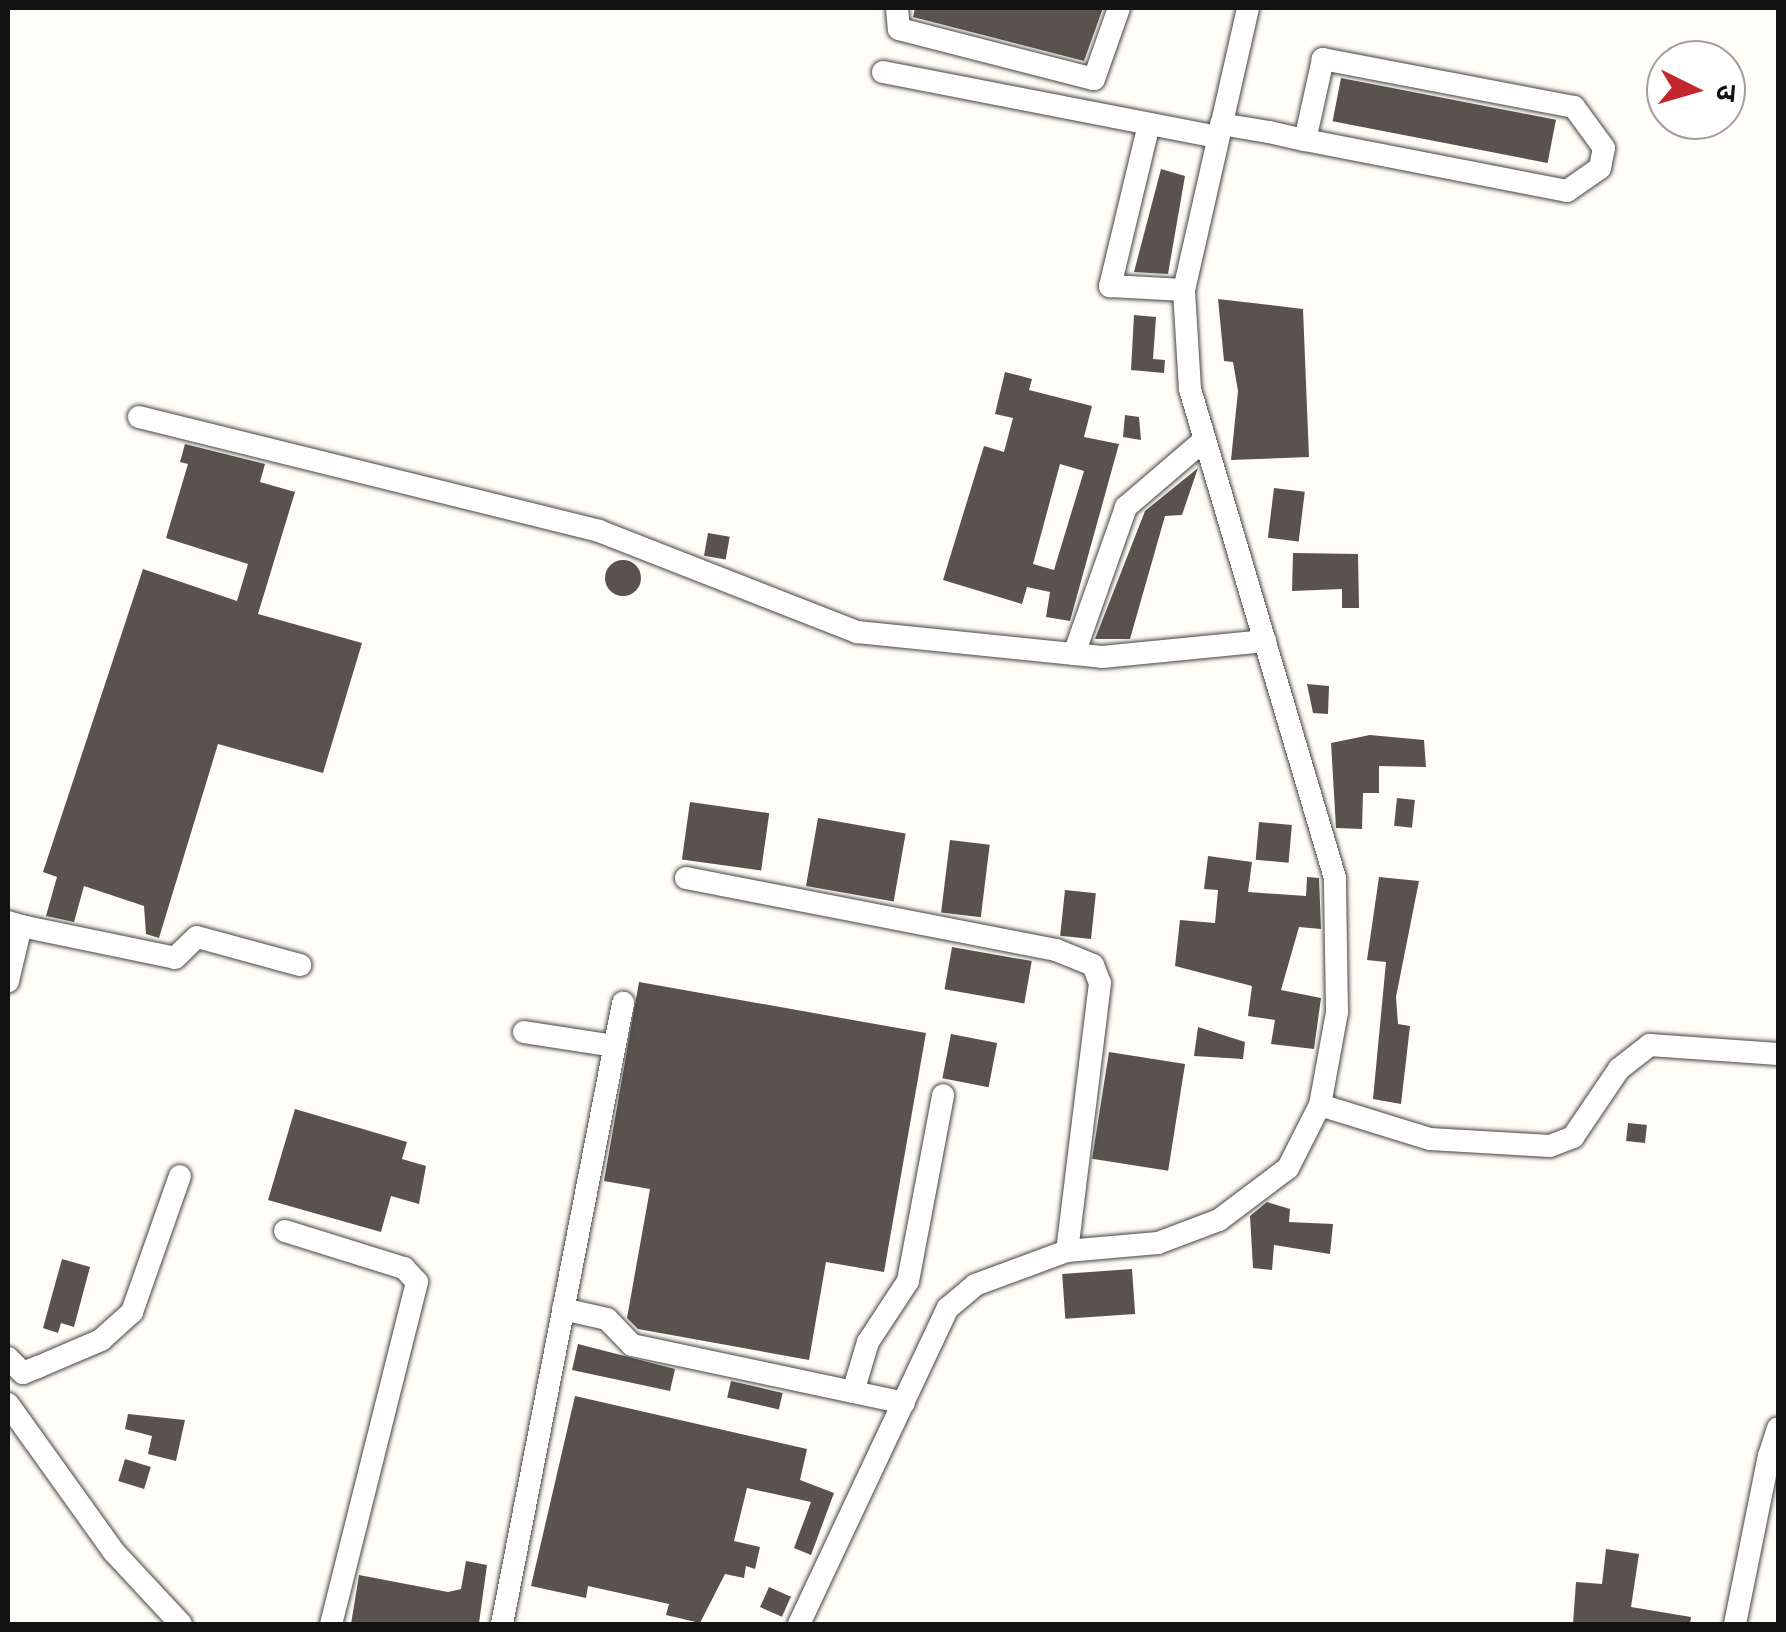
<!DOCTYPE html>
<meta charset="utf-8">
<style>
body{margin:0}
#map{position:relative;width:1786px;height:1632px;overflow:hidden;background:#fffdf5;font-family:Georgia,"Noto Sans Devanagari",serif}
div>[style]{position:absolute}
.building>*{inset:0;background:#5a524d;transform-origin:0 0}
.round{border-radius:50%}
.roads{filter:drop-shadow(0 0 2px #444) drop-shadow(0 0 2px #444)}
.minor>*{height:22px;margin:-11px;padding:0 11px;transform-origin:11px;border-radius:11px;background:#fff}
span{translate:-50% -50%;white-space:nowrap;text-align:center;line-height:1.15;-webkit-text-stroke:10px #fff;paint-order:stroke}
.frame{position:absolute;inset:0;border:10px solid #111;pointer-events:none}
.north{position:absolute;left:1646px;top:40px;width:100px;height:100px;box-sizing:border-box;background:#fff;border:2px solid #a0a0a0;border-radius:50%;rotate:95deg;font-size:28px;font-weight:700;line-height:40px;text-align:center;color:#111}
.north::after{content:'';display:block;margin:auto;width:35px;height:45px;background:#c4262e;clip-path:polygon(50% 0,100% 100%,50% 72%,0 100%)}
</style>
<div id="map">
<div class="building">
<i style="clip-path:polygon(915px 8px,1103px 8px,1084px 61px,913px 17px)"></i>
<i style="left:1341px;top:78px;width:219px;height:44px;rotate:11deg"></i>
<i style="clip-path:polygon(1161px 169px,1185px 176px,1168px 274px,1134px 272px)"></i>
<i style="clip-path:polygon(1218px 299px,1303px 309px,1309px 457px,1231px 460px,1238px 391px,1233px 362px,1224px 361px)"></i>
<i style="clip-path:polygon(1134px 315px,1156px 317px,1153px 359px,1165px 360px,1164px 373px,1131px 370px)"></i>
<i style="clip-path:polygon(evenodd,1005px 372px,1032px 379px,1029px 390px,1092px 406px,1084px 437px,1119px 444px,1070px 621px,1046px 617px,1050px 592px,1027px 587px,1022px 604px,943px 580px,984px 446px,1004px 452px,1013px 418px,995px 414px,1005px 372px,1060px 464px,1084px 471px,1054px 570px,1033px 564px,1060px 464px)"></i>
<i style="clip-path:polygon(1125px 415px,1139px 417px,1141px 440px,1123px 437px)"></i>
<i style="clip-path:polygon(185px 444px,265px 464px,260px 482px,295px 492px,258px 614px,362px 643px,323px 773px,218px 744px,159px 938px,146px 934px,144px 906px,84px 886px,74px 922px,46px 916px,57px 877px,43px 872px,143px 569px,237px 601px,248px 564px,166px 538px,188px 464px,180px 462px)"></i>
<i style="clip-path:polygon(1198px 468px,1182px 515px,1165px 516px,1130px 639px,1095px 639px,1145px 511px)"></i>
<i style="left:1274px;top:488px;width:31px;height:50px;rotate:7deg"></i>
<i style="left:708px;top:533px;width:22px;height:23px;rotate:10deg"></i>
<i style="clip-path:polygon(1293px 553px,1358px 554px,1359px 608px,1342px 608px,1342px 589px,1292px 591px)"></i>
<i class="round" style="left:605px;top:560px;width:36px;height:36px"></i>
<i style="clip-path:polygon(1307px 684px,1329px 686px,1328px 714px,1313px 713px)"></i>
<i style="clip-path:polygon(1370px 735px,1424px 740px,1426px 767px,1379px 766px,1379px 793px,1363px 793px,1362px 829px,1336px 828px,1331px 743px)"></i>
<i style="left:1397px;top:798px;width:18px;height:28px;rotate:6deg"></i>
<i style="left:690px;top:802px;width:80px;height:58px;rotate:8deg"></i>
<i style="left:818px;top:818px;width:89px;height:69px;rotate:10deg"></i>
<i style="left:1259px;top:822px;width:33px;height:38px;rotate:5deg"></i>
<i style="left:950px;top:840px;width:40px;height:73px;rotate:7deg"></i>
<i style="clip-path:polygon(1208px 856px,1252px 862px,1248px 892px,1306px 896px,1307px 877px,1319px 878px,1321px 929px,1299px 927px,1281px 990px,1321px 998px,1314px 1049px,1271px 1044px,1275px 1020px,1248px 1016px,1252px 986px,1175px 966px,1180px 920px,1215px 923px,1218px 890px,1204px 889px)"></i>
<i style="clip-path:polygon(1379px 877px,1419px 881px,1396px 997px,1398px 1024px,1410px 1026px,1401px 1104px,1373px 1099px,1386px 962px,1367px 960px)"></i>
<i style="left:1065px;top:890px;width:31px;height:46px;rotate:6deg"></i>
<i style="left:952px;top:947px;width:81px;height:43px;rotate:10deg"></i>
<i style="clip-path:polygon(639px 982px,926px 1033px,884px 1272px,826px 1262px,809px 1360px,638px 1329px,627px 1318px,650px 1189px,604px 1181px)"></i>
<i style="clip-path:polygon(1198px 1027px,1245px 1042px,1243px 1059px,1194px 1056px)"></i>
<i style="left:951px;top:1034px;width:47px;height:45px;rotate:11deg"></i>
<i style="left:1109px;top:1052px;width:77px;height:108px;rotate:9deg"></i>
<i style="clip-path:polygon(295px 1109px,407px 1142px,402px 1159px,426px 1166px,419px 1204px,391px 1196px,381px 1232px,268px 1200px)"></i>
<i style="left:1628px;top:1123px;width:19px;height:18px;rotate:6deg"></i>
<i style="clip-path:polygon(1267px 1202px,1290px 1209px,1289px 1222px,1333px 1224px,1330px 1254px,1274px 1245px,1272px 1270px,1253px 1268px,1250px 1216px)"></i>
<i style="clip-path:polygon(62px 1259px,90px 1267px,74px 1327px,61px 1323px,58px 1333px,43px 1328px)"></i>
<i style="left:1132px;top:1269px;width:45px;height:70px;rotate:86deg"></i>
<i style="clip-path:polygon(578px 1344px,675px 1369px,670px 1391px,572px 1370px)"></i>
<i style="left:731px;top:1381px;width:53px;height:17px;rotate:13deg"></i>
<i style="clip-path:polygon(575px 1396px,807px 1449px,800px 1480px,834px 1493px,811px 1555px,794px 1548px,811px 1502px,747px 1488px,734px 1541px,760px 1547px,755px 1569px,746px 1566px,744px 1578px,725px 1574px,700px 1623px,666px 1615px,669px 1604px,588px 1586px,586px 1598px,531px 1586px)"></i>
<i style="clip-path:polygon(128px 1414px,185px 1420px,176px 1461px,148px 1454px,152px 1436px,125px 1429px)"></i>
<i style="left:125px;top:1459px;width:27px;height:23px;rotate:17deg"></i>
<i style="clip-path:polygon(1606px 1549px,1639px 1554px,1631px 1607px,1691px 1617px,1690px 1624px,1573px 1624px,1576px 1582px,1602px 1584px)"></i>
<i style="clip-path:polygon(466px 1561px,487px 1565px,479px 1623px,351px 1624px,359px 1575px,448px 1592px,461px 1589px)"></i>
<i style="left:769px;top:1587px;width:24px;height:22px;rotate:24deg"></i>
</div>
<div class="roads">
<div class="minor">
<i style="left:897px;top:8px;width:21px;rotate:85deg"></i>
<i style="left:899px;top:29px;width:201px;rotate:14.4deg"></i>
<i style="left:1094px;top:79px;width:75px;rotate:-70.6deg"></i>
<i style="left:883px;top:72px;width:340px;rotate:11deg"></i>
<i style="left:1149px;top:124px;width:167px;rotate:103.5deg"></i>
<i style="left:1110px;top:286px;width:74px;rotate:3.1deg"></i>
<i style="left:1221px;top:124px;width:49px;rotate:9.5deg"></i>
<i style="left:1269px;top:132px;width:37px;rotate:13deg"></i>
<i style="left:1305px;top:140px;width:267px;rotate:11deg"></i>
<i style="left:1567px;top:191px;width:40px;rotate:-34.9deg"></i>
<i style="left:1600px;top:168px;width:20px;rotate:-79deg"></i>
<i style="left:1604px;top:148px;width:51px;rotate:-126.2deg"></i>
<i style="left:1574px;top:107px;width:256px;rotate:-169.2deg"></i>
<i style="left:1323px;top:59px;width:83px;rotate:102.5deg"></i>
<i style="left:139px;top:417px;width:474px;rotate:13.9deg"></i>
<i style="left:599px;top:531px;width:277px;rotate:21.4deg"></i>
<i style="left:857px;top:632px;width:246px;rotate:5.8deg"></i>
<i style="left:1102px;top:657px;width:164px;rotate:-5.6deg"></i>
<i style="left:1074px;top:654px;width:156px;rotate:-70.5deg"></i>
<i style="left:1126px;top:507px;width:101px;rotate:-40.6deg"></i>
<i style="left:686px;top:878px;width:377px;rotate:11deg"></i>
<i style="left:1056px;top:950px;width:40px;rotate:22deg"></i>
<i style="left:1093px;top:965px;width:19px;rotate:69deg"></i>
<i style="left:1100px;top:983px;width:270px;rotate:97deg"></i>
<i style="left:8px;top:922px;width:14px;rotate:17deg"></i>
<i style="left:21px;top:926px;width:57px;rotate:103.3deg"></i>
<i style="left:21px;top:926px;width:157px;rotate:11.7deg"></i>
<i style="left:175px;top:958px;width:30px;rotate:-44deg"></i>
<i style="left:197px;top:937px;width:107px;rotate:15.2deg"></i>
<i style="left:524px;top:1032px;width:91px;rotate:8.8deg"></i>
<i style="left:1320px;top:1105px;width:115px;rotate:17.2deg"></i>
<i style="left:1430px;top:1139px;width:120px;rotate:3.3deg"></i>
<i style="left:1550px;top:1146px;width:25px;rotate:-21deg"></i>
<i style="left:1573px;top:1137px;width:82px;rotate:-55.9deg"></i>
<i style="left:1619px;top:1069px;width:39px;rotate:-38deg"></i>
<i style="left:1650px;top:1045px;width:128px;rotate:4deg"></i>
<i style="left:285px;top:1231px;width:125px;rotate:17.3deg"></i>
<i style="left:404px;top:1268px;width:19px;rotate:47deg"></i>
<i style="left:417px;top:1282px;width:353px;rotate:104.1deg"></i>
<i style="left:563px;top:1309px;width:45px;rotate:12.8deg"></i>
<i style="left:607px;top:1319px;width:36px;rotate:46deg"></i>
<i style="left:632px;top:1345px;width:278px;rotate:12deg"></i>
<i style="left:8px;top:1358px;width:21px;rotate:45deg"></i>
<i style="left:23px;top:1373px;width:16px;rotate:-22deg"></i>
<i style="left:38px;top:1367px;width:69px;rotate:-23.2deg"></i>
<i style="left:101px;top:1340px;width:42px;rotate:-42.1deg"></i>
<i style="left:132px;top:1312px;width:144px;rotate:-70.6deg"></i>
<i style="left:853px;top:1392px;width:52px;rotate:-73.3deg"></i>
<i style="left:868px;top:1342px;width:73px;rotate:-56.7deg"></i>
<i style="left:908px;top:1281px;width:189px;rotate:-79.3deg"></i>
<i style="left:8px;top:1404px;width:182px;rotate:54.4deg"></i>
<i style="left:114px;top:1552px;width:98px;rotate:47.1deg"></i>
<i style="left:1769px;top:1456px;width:29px;rotate:-72deg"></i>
<i style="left:502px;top:1624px;width:633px;rotate:-78.97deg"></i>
<i style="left:799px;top:1624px;width:349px;rotate:-64.8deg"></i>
<i style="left:948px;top:1308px;width:35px;rotate:-40deg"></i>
<i style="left:975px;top:1285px;width:98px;rotate:-20.3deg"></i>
<i style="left:1067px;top:1251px;width:91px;rotate:-5deg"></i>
<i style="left:1158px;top:1243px;width:65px;rotate:-20.7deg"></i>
<i style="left:1219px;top:1220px;width:86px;rotate:-37deg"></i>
<i style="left:1288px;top:1168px;width:71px;rotate:-63.1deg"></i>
<i style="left:1320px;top:1105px;width:95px;rotate:-79.6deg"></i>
<i style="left:1337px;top:1012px;width:134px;rotate:-90.9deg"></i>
<i style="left:1335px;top:878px;width:510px;rotate:-106.52deg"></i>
<i style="left:1190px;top:389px;width:99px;rotate:-93.5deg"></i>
<i style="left:1184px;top:290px;width:289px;rotate:-77.2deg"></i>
<i style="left:1735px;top:1624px;width:171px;rotate:-78.6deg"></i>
<i style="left:1769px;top:1456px;width:9px;rotate:13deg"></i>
</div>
</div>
<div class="frame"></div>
<div class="north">उ</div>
</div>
